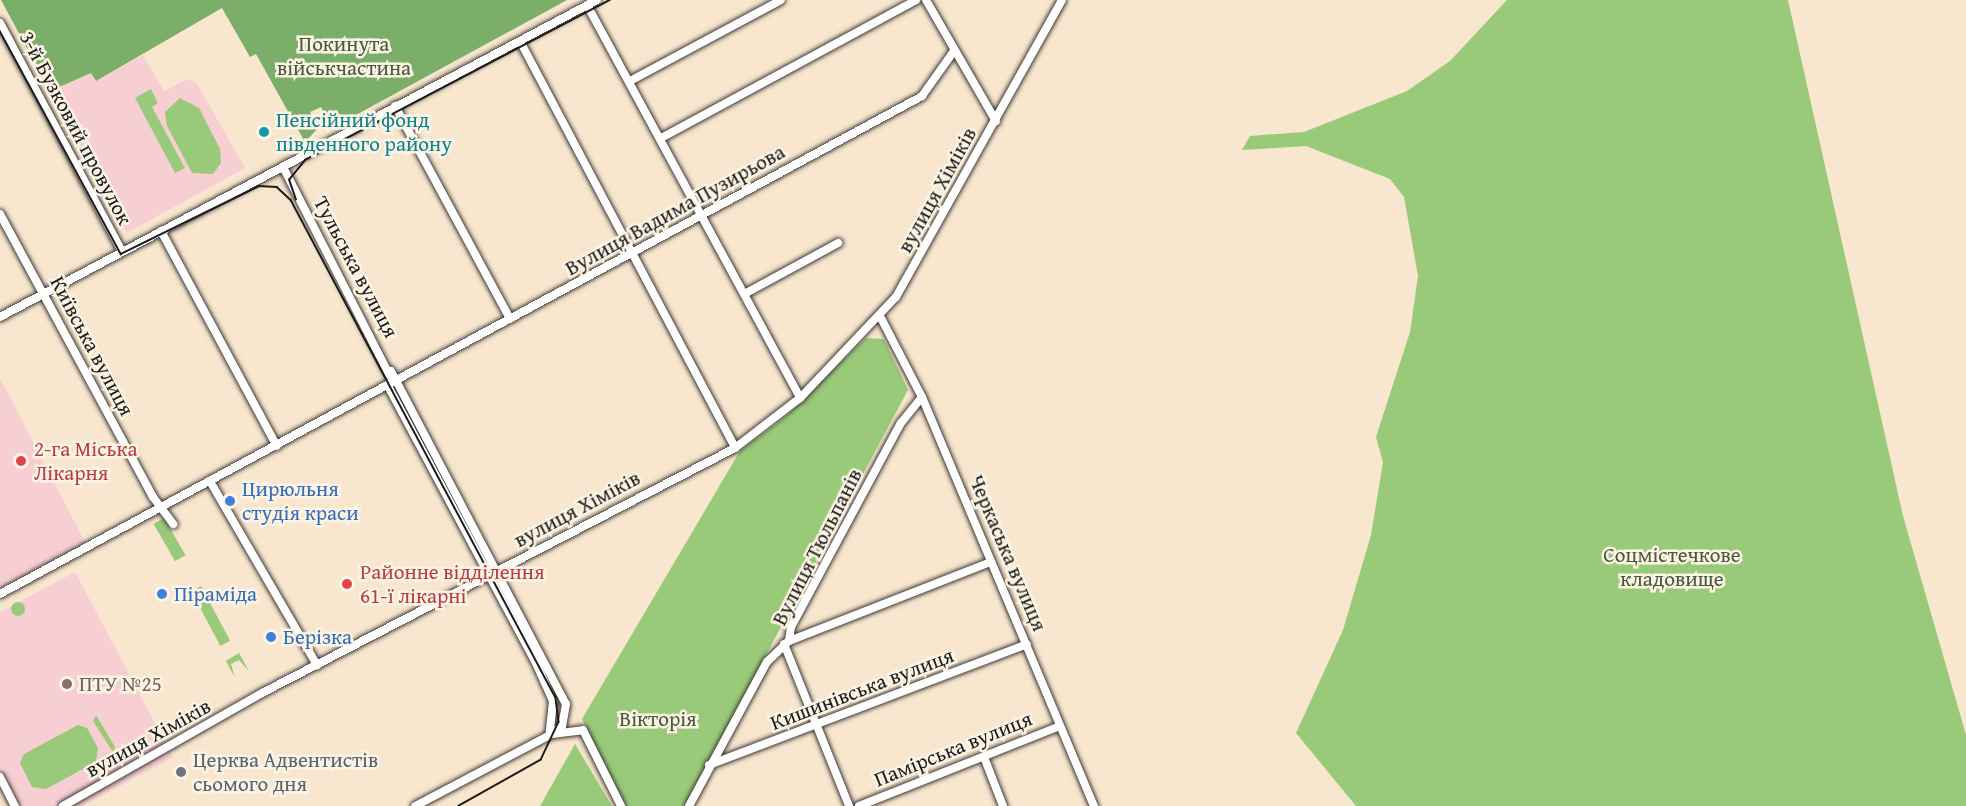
<!DOCTYPE html>
<meta charset="utf-8">
<style>
body{margin:0}
#map{position:relative;width:1966px;height:806px;overflow:hidden;background:#f8e6ce;font-family:"Gentium Book Plus",serif}
div>[style]{position:absolute}
.built>*{inset:0;background:#f7cfd3}
.green>*{inset:0;background:#99ca79;transform-origin:0 0}
.round{border-radius:50%}
.forest>*{inset:0;background:#7aae69}
.roads{filter:drop-shadow(0 0 2px #3d3a37) drop-shadow(0 0 2px #3d3a37)}
.minor>*{height:8px;margin:-4px;padding:0 4px;transform-origin:4px;border-radius:4px;background:#fff}
.tram>*{height:1.5px;margin:-0.75px;padding:0 0.75px;transform-origin:0.75px;border-radius:0.75px;background:#1c1c1c}
.dots>*{width:16px;height:16px;translate:-50% -50%;box-sizing:border-box;border:3px solid #fcf5e5;border-radius:50%}
span{translate:-50% -50%;white-space:nowrap;text-align:center;line-height:1.15;-webkit-text-stroke:5px #fcf5e5;paint-order:stroke}
.park-label{font-size:21px;color:#48593d}
.culture-label{font-size:21px;color:#0d838f}
.left{translate:0 -50%;text-align:left}
.street-label{font-size:21px;color:#1c1c1c}
.health-label{font-size:21px;color:#be3a42}
.shop-label{font-size:21px;color:#366cbe}
.education-label{font-size:21px;color:#785e54}
.worship-label{font-size:21px;color:#5b616d}
</style>
<div id="map">
<div class="built">
<i style="clip-path:polygon(143px 55px,164px 91px,187px 79px,197px 84px,245px 168px,127px 233px,50px 91px,92px 72px,96px 81px)"></i>
<i style="clip-path:polygon(0 378px,86px 544px,0 591px)"></i>
<i style="clip-path:polygon(75px 572px,173px 757px,82px 806px,20px 806px,0 769px,0 612px)"></i>
</div>
<div class="green">
<i style="clip-path:polygon(1507px 0,1788px 0,1903px 516px,1966px 735px,1966px 806px,1356px 806px,1296px 733px,1343px 630px,1371px 535px,1383px 462px,1376px 437px,1410px 332px,1418px 276px,1404px 197px,1390px 179px,1306px 146px,1242px 150px,1250px 136px,1304px 132px,1407px 91px,1450px 61px)"></i>
<i style="clip-path:polygon(151px 89px,158px 103px,152px 107px,185px 168px,175px 173px,135px 98px)"></i>
<i style="clip-path:polygon(180px 98px,199px 108px,220px 149px,221px 163px,213px 174px,192px 173px,167px 126px,165px 112px)"></i>
<i style="clip-path:polygon(866px 338px,884px 339px,908px 390px,685px 806px,625px 806px,582px 719px,740px 451px,784px 418px)"></i>
<i style="left:164px;top:518px;width:43px;height:12px;rotate:60deg"></i>
<i style="left:201px;top:586px;width:62px;height:11px;rotate:62deg"></i>
<i class="round" style="left:11px;top:602px;width:14px;height:14px"></i>
<i style="clip-path:polygon(239px 653px,249px 671px,239px 660px,231px 664px,235px 678px,226px 661px)"></i>
<i style="clip-path:polygon(96px 715px,115px 747px,113px 752px,93px 721px)"></i>
<i style="clip-path:polygon(78px 725px,87px 728px,98px 748px,96px 762px,46px 789px,32px 787px,20px 763px,24px 754px)"></i>
<i style="clip-path:polygon(575px 744px,612px 806px,540px 806px)"></i>
</div>
<div class="forest">
<i style="clip-path:polygon(1px 0,567px 0,332px 128px,321px 107px,310px 112px,318px 128px,305px 142px,256px 54px,250px 57px,222px 8px,96px 81px,91px 73px,50px 91px)"></i>
</div>
<div class="roads">
<div class="minor">
<i style="left:926px;top:0;width:140px;rotate:60deg"></i>
<i style="left:587px;top:5px;width:447px;rotate:61.5deg"></i>
<i style="left:0;top:23px;width:257px;rotate:61.9deg"></i>
<i style="left:521px;top:43px;width:458px;rotate:62.1deg"></i>
<i style="left:630px;top:81px;width:171px;rotate:-28.2deg"></i>
<i style="left:395px;top:106px;width:242px;rotate:61.6deg"></i>
<i style="left:661px;top:138px;width:290px;rotate:-28.4deg"></i>
<i style="left:283px;top:167px;width:235px;rotate:62.9deg"></i>
<i style="left:0;top:214px;width:322px;rotate:61.6deg"></i>
<i style="left:153px;top:497px;width:34px;rotate:53deg"></i>
<i style="left:161px;top:231px;width:244px;rotate:61.7deg"></i>
<i style="left:746px;top:293px;width:105px;rotate:-28.5deg"></i>
<i style="left:0;top:317px;width:676px;rotate:-27.97deg"></i>
<i style="left:881px;top:318px;width:89px;rotate:62.6deg"></i>
<i style="left:922px;top:397px;width:444px;rotate:67.2deg"></i>
<i style="left:391px;top:371px;width:376px;rotate:62.3deg"></i>
<i style="left:566px;top:704px;width:22px;rotate:100deg"></i>
<i style="left:562px;top:726px;width:17px;rotate:144deg"></i>
<i style="left:548px;top:736px;width:150px;rotate:152.2deg"></i>
<i style="left:388px;top:386px;width:314px;rotate:61.9deg"></i>
<i style="left:536px;top:663px;width:42px;rotate:65.9deg"></i>
<i style="left:553px;top:701px;width:31px;rotate:96deg"></i>
<i style="left:211px;top:483px;width:211px;rotate:59.8deg"></i>
<i style="left:0;top:594px;width:1048px;rotate:-28.37deg"></i>
<i style="left:922px;top:96px;width:55px;rotate:-54.6deg"></i>
<i style="left:789px;top:641px;width:217px;rotate:-21.4deg"></i>
<i style="left:784px;top:644px;width:175px;rotate:68.1deg"></i>
<i style="left:552px;top:734px;width:31px;rotate:-7deg"></i>
<i style="left:583px;top:730px;width:85px;rotate:63.4deg"></i>
<i style="left:984px;top:757px;width:53px;rotate:68.8deg"></i>
<i style="left:709px;top:765px;width:340px;rotate:-20.8deg"></i>
<i style="left:0;top:777px;width:33px;rotate:63deg"></i>
<i style="left:63px;top:806px;width:231px;rotate:-29.6deg"></i>
<i style="left:264px;top:692px;width:530px;rotate:-27.39deg"></i>
<i style="left:735px;top:448px;width:82px;rotate:-37.6deg"></i>
<i style="left:800px;top:398px;width:139px;rotate:-46.5deg"></i>
<i style="left:896px;top:297px;width:340px;rotate:-60.8deg"></i>
<i style="left:689px;top:806px;width:164px;rotate:-61.6deg"></i>
<i style="left:767px;top:662px;width:30px;rotate:-44deg"></i>
<i style="left:789px;top:641px;width:14px;rotate:-82deg"></i>
<i style="left:791px;top:627px;width:232px;rotate:-61.7deg"></i>
<i style="left:901px;top:423px;width:33px;rotate:-51deg"></i>
<i style="left:859px;top:806px;width:216px;rotate:-21.7deg"></i>
</div>
</div>
<div class="tram">
<i style="left:0;top:31px;width:254px;rotate:61.5deg"></i>
<i style="left:121px;top:254px;width:154px;rotate:-26.2deg"></i>
<i style="left:259px;top:186px;width:18px;rotate:3deg"></i>
<i style="left:277px;top:187px;width:19px;rotate:43deg"></i>
<i style="left:291px;top:200px;width:564px;rotate:61.98deg"></i>
<i style="left:556px;top:698px;width:24px;rotate:83deg"></i>
<i style="left:559px;top:722px;width:42px;rotate:115.3deg"></i>
<i style="left:541px;top:760px;width:94px;rotate:150.7deg"></i>
<i style="left:296px;top:200px;width:21px;rotate:-109deg"></i>
<i style="left:289px;top:180px;width:26px;rotate:-51deg"></i>
<i style="left:305px;top:160px;width:344px;rotate:-27.7deg"></i>
</div>
<div class="dots">
<i style="left:264px;top:132px;background:#0f9aa8"></i>
<i style="left:21px;top:461px;background:#e0444e"></i>
<i style="left:230px;top:501px;background:#3f7fe0"></i>
<i style="left:347px;top:584px;background:#e0444e"></i>
<i style="left:162px;top:594px;background:#3f7fe0"></i>
<i style="left:271px;top:637px;background:#3f7fe0"></i>
<i style="left:67px;top:684px;background:#8d6e63"></i>
<i style="left:181px;top:772px;background:#6b7280"></i>
</div>
<div class="park-label">
<span style="left:344px;top:56px">Покинута<br>військчастина</span>
<span style="left:1672px;top:567px">Соцмістечкове<br>кладовище</span>
<span style="left:658px;top:719px">Вікторія</span>
</div>
<div class="culture-label">
<span class="left" style="left:276px;top:132px">Пенсійний фонд<br>південного району</span>
</div>
<div class="street-label">
<span style="left:76px;top:128px;rotate:62deg">3-й Бузковий провулок</span>
<span style="left:937px;top:190px;rotate:-61deg">вулиця Хіміків</span>
<span style="left:675px;top:210px;rotate:-29deg">Вулиця Вадима Пузирьова</span>
<span style="left:356px;top:267px;rotate:62deg">Тульська вулиця</span>
<span style="left:92px;top:346px;rotate:62deg">Київська вулиця</span>
<span style="left:577px;top:509px;rotate:-28deg">вулиця Хіміків</span>
<span style="left:817px;top:547px;rotate:-63deg">Вулиця Тюльпанів</span>
<span style="left:1008px;top:553px;rotate:67deg">Черкаська вулиця</span>
<span style="left:862px;top:689px;rotate:-21deg">Кишинівська вулиця</span>
<span style="left:148px;top:738px;rotate:-29deg">вулиця Хіміків</span>
<span style="left:953px;top:749px;rotate:-22deg">Памірська вулиця</span>
</div>
<div class="health-label">
<span class="left" style="left:34px;top:461px">2-га Міська<br>Лікарня</span>
<span class="left" style="left:360px;top:584px">Районне відділення<br>61-ї лікарні</span>
</div>
<div class="shop-label">
<span class="left" style="left:242px;top:501px">Цирюльня<br>студія краси</span>
<span class="left" style="left:174px;top:594px">Піраміда</span>
<span class="left" style="left:283px;top:637px">Берізка</span>
</div>
<div class="education-label">
<span class="left" style="left:79px;top:684px">ПТУ №25</span>
</div>
<div class="worship-label">
<span class="left" style="left:193px;top:772px">Церква Адвентистів<br>сьомого дня</span>
</div>
</div>
